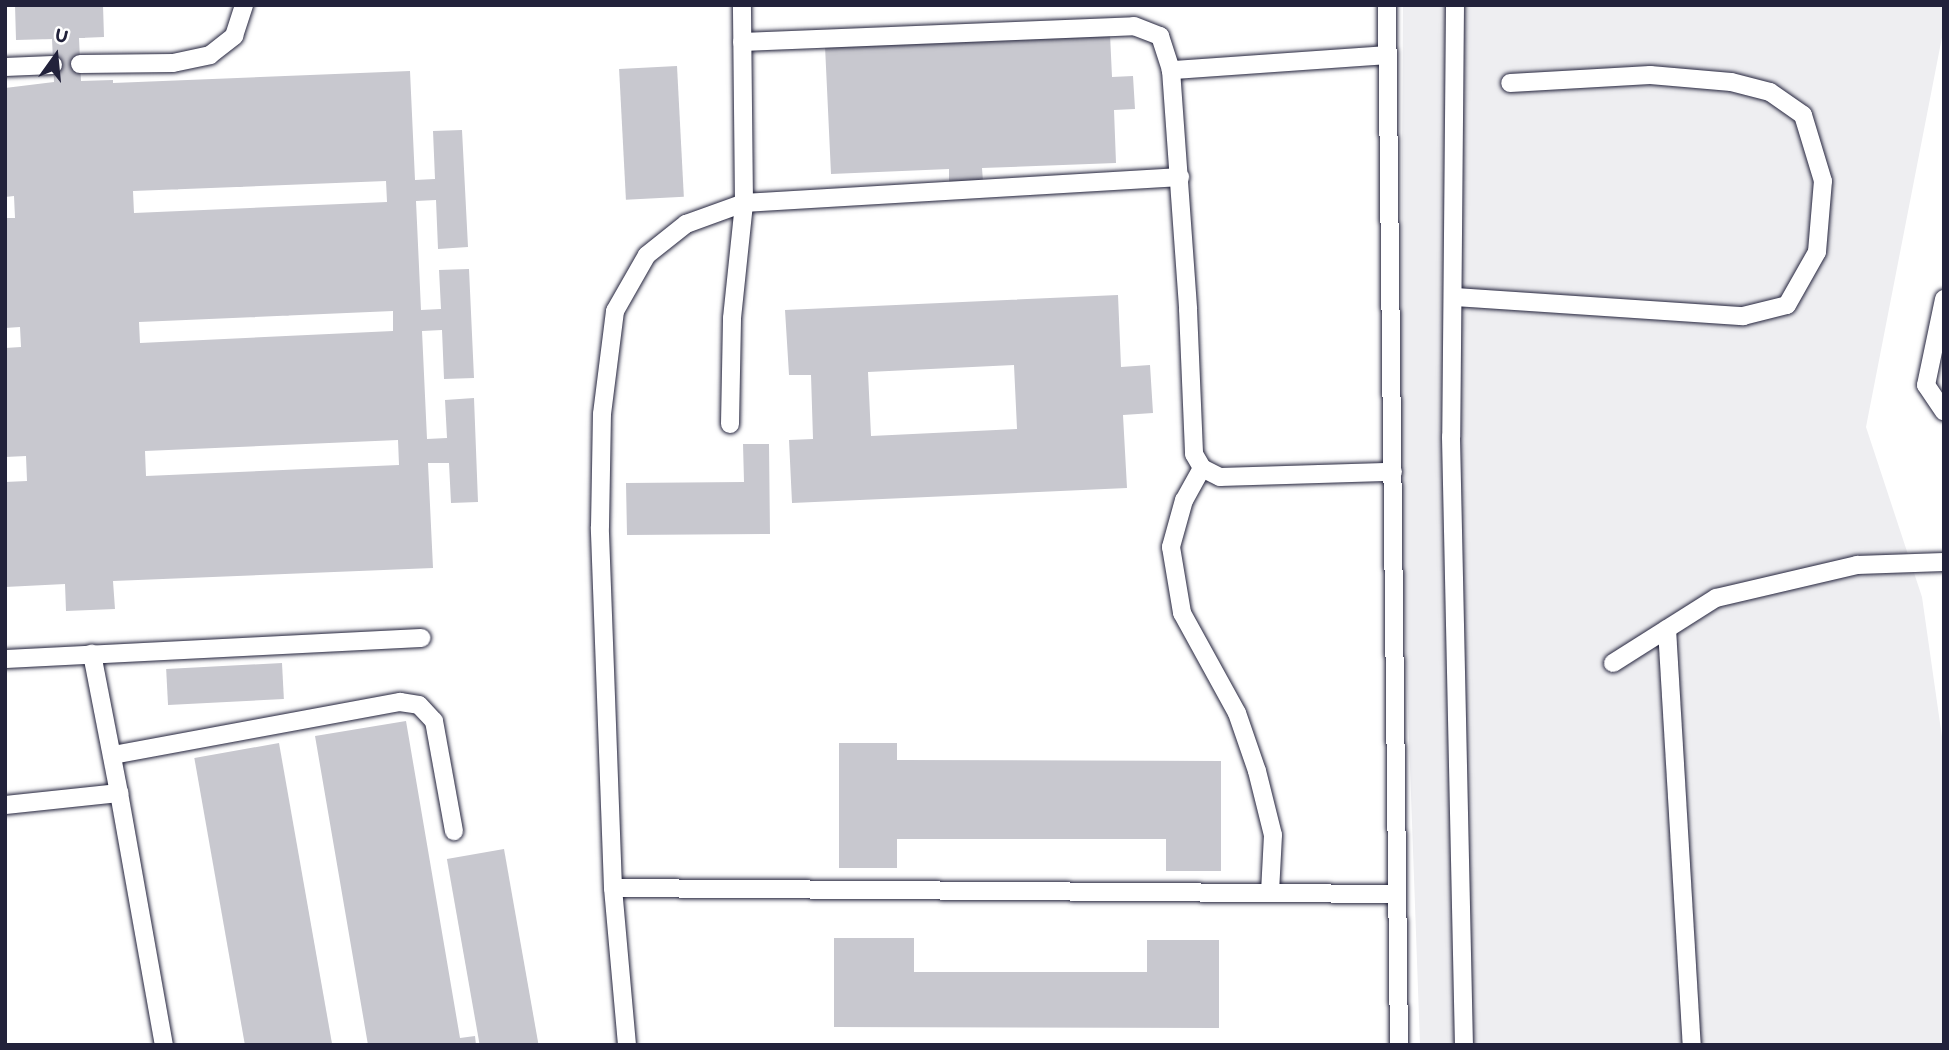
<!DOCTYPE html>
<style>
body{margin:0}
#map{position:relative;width:1949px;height:1050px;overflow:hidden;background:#fff;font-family:Itim,sans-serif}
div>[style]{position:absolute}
.built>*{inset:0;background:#eeeef1}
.building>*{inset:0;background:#c8c8cf;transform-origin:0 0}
.roads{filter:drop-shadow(0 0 2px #22223b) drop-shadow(0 0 2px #22223b)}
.lane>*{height:18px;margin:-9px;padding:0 9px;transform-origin:9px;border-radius:9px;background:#fff}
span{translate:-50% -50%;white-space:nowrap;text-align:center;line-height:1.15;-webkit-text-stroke:5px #fff;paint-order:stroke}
.frame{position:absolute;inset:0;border:7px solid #22223b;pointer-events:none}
.north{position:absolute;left:21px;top:21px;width:70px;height:70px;-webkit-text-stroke:5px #fff;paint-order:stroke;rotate:15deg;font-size:19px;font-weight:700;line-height:28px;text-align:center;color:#22223b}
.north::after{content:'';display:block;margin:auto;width:24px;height:32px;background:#22223b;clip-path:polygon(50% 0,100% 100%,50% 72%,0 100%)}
</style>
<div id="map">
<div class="built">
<i style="clip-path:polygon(1403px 5px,1944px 5px,1944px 27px,1866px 427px,1922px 597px,1944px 751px,1944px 1045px,1420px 1045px,1400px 488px)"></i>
</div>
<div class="building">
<i style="clip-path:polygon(evenodd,15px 5px,103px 5px,104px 37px,79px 38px,81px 81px,113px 80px,113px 83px,410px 71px,415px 180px,435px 179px,433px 131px,462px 130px,468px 247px,438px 249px,436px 200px,416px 201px,421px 310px,441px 309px,439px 270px,469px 269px,474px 378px,444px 379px,442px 330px,422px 331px,427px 439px,447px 438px,445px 400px,474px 398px,478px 502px,451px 503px,449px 463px,428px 463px,433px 568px,113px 581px,115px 609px,66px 611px,65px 584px,5px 587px,5px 482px,27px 481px,26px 456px,5px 457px,5px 348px,21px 347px,20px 327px,5px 328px,5px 218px,15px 218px,14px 196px,5px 197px,5px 88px,54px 82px,52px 39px,16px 40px,15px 5px,386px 181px,387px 202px,134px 213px,133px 191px,386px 181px,15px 5px,393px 311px,393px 331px,140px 343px,139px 322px,393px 311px,15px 5px,398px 440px,399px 465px,146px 476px,145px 451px,398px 440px)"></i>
<i style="clip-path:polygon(1110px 34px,1112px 77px,1133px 76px,1135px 109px,1114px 110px,1116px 163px,982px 168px,983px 182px,949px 183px,949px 169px,831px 174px,825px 46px)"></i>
<i style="left:677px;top:66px;width:131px;height:58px;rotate:87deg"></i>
<i style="clip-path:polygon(evenodd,1118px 295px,1121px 367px,1150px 365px,1153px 413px,1123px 415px,1127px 488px,792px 503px,789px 440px,813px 439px,811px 375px,789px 375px,785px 310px,1118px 295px,1014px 365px,1017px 429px,871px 436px,868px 372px,1014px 365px)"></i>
<i style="clip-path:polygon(743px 444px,769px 444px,770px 534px,627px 535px,626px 483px,744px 482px)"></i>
<i style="left:282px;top:663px;width:36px;height:116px;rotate:87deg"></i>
<i style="clip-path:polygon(406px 721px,460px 1038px,475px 1036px,476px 1045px,368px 1045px,315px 736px)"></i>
<i style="left:279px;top:743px;width:306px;height:86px;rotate:80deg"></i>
<i style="clip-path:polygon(839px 743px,897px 743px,897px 760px,1221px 761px,1221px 871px,1166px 871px,1166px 839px,897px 839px,897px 868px,839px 868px)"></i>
<i style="left:504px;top:849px;width:199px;height:58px;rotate:80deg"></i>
<i style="clip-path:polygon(834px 938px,914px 938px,914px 972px,1147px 972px,1147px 940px,1219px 940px,1219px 1028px,834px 1027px)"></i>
</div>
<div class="roads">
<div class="lane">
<i style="left:1387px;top:5px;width:1040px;rotate:89.34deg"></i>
<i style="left:1455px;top:5px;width:432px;rotate:90.5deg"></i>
<i style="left:1451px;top:437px;width:608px;rotate:88.78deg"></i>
<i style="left:742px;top:42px;width:392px;rotate:-2.3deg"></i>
<i style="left:1134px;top:26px;width:28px;rotate:21deg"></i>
<i style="left:1160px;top:36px;width:36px;rotate:72deg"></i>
<i style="left:1388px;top:55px;width:218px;rotate:176deg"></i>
<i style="left:1171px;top:70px;width:240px;rotate:85.9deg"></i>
<i style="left:1188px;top:309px;width:145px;rotate:87.6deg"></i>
<i style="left:1194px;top:454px;width:16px;rotate:60deg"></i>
<i style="left:1202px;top:468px;width:20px;rotate:27deg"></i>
<i style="left:1220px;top:477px;width:173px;rotate:-1.7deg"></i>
<i style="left:80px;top:64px;width:93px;rotate:-0.6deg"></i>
<i style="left:173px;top:63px;width:38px;rotate:-12deg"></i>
<i style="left:210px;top:55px;width:31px;rotate:-38deg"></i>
<i style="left:234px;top:36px;width:33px;rotate:-72deg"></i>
<i style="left:5px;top:67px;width:48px;rotate:-2.4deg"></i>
<i style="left:1455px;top:297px;width:289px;rotate:3.8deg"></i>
<i style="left:1743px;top:316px;width:45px;rotate:-14deg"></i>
<i style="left:1787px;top:305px;width:61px;rotate:-60.5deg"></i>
<i style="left:1817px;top:252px;width:71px;rotate:-85.2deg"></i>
<i style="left:1823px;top:181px;width:69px;rotate:-106.9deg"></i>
<i style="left:1803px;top:115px;width:40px;rotate:-145.1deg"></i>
<i style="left:1770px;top:92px;width:40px;rotate:-165.6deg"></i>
<i style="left:1731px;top:82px;width:81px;rotate:-175.1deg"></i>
<i style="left:1650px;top:75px;width:140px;rotate:176.7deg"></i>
<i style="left:1944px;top:299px;width:88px;rotate:101.8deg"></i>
<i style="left:1926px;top:385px;width:32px;rotate:56deg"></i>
<i style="left:730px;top:424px;width:106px;rotate:-88.9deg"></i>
<i style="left:732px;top:318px;width:116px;rotate:-84deg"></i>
<i style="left:744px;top:203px;width:198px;rotate:-90.6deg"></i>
<i style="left:1202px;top:468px;width:37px;rotate:119deg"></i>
<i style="left:1184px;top:500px;width:49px;rotate:105.5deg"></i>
<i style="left:1171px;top:547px;width:67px;rotate:80.5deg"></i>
<i style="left:1182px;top:613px;width:114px;rotate:61.2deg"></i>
<i style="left:1237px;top:713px;width:61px;rotate:71deg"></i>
<i style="left:1257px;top:771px;width:66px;rotate:76deg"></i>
<i style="left:1273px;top:835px;width:58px;rotate:93deg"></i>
<i style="left:1667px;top:629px;width:417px;rotate:86.6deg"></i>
<i style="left:5px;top:659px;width:417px;rotate:-2.9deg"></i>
<i style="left:1613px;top:663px;width:122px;rotate:-32.3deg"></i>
<i style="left:1716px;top:598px;width:145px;rotate:-13.2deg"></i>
<i style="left:1857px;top:565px;width:87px;rotate:-2deg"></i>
<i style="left:113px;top:755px;width:292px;rotate:-10.5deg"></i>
<i style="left:400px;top:702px;width:19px;rotate:9deg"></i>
<i style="left:419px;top:705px;width:22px;rotate:47deg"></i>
<i style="left:434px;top:721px;width:112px;rotate:79.7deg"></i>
<i style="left:119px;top:793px;width:256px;rotate:79.9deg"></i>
<i style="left:5px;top:805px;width:115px;rotate:-6deg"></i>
<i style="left:119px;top:793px;width:142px;rotate:-101deg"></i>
<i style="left:613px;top:888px;width:784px;rotate:0.44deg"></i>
<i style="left:627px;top:1045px;width:158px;rotate:-95.1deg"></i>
<i style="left:613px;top:888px;width:361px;rotate:-92.1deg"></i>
<i style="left:600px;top:527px;width:113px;rotate:-89deg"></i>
<i style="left:602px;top:414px;width:104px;rotate:-82.8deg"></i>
<i style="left:615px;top:311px;width:64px;rotate:-60.3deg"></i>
<i style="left:647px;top:255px;width:50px;rotate:-38.5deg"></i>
<i style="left:686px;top:224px;width:62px;rotate:-19.9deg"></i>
<i style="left:744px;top:203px;width:437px;rotate:-3.4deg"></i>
</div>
</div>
<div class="frame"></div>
<div class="north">U</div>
</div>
